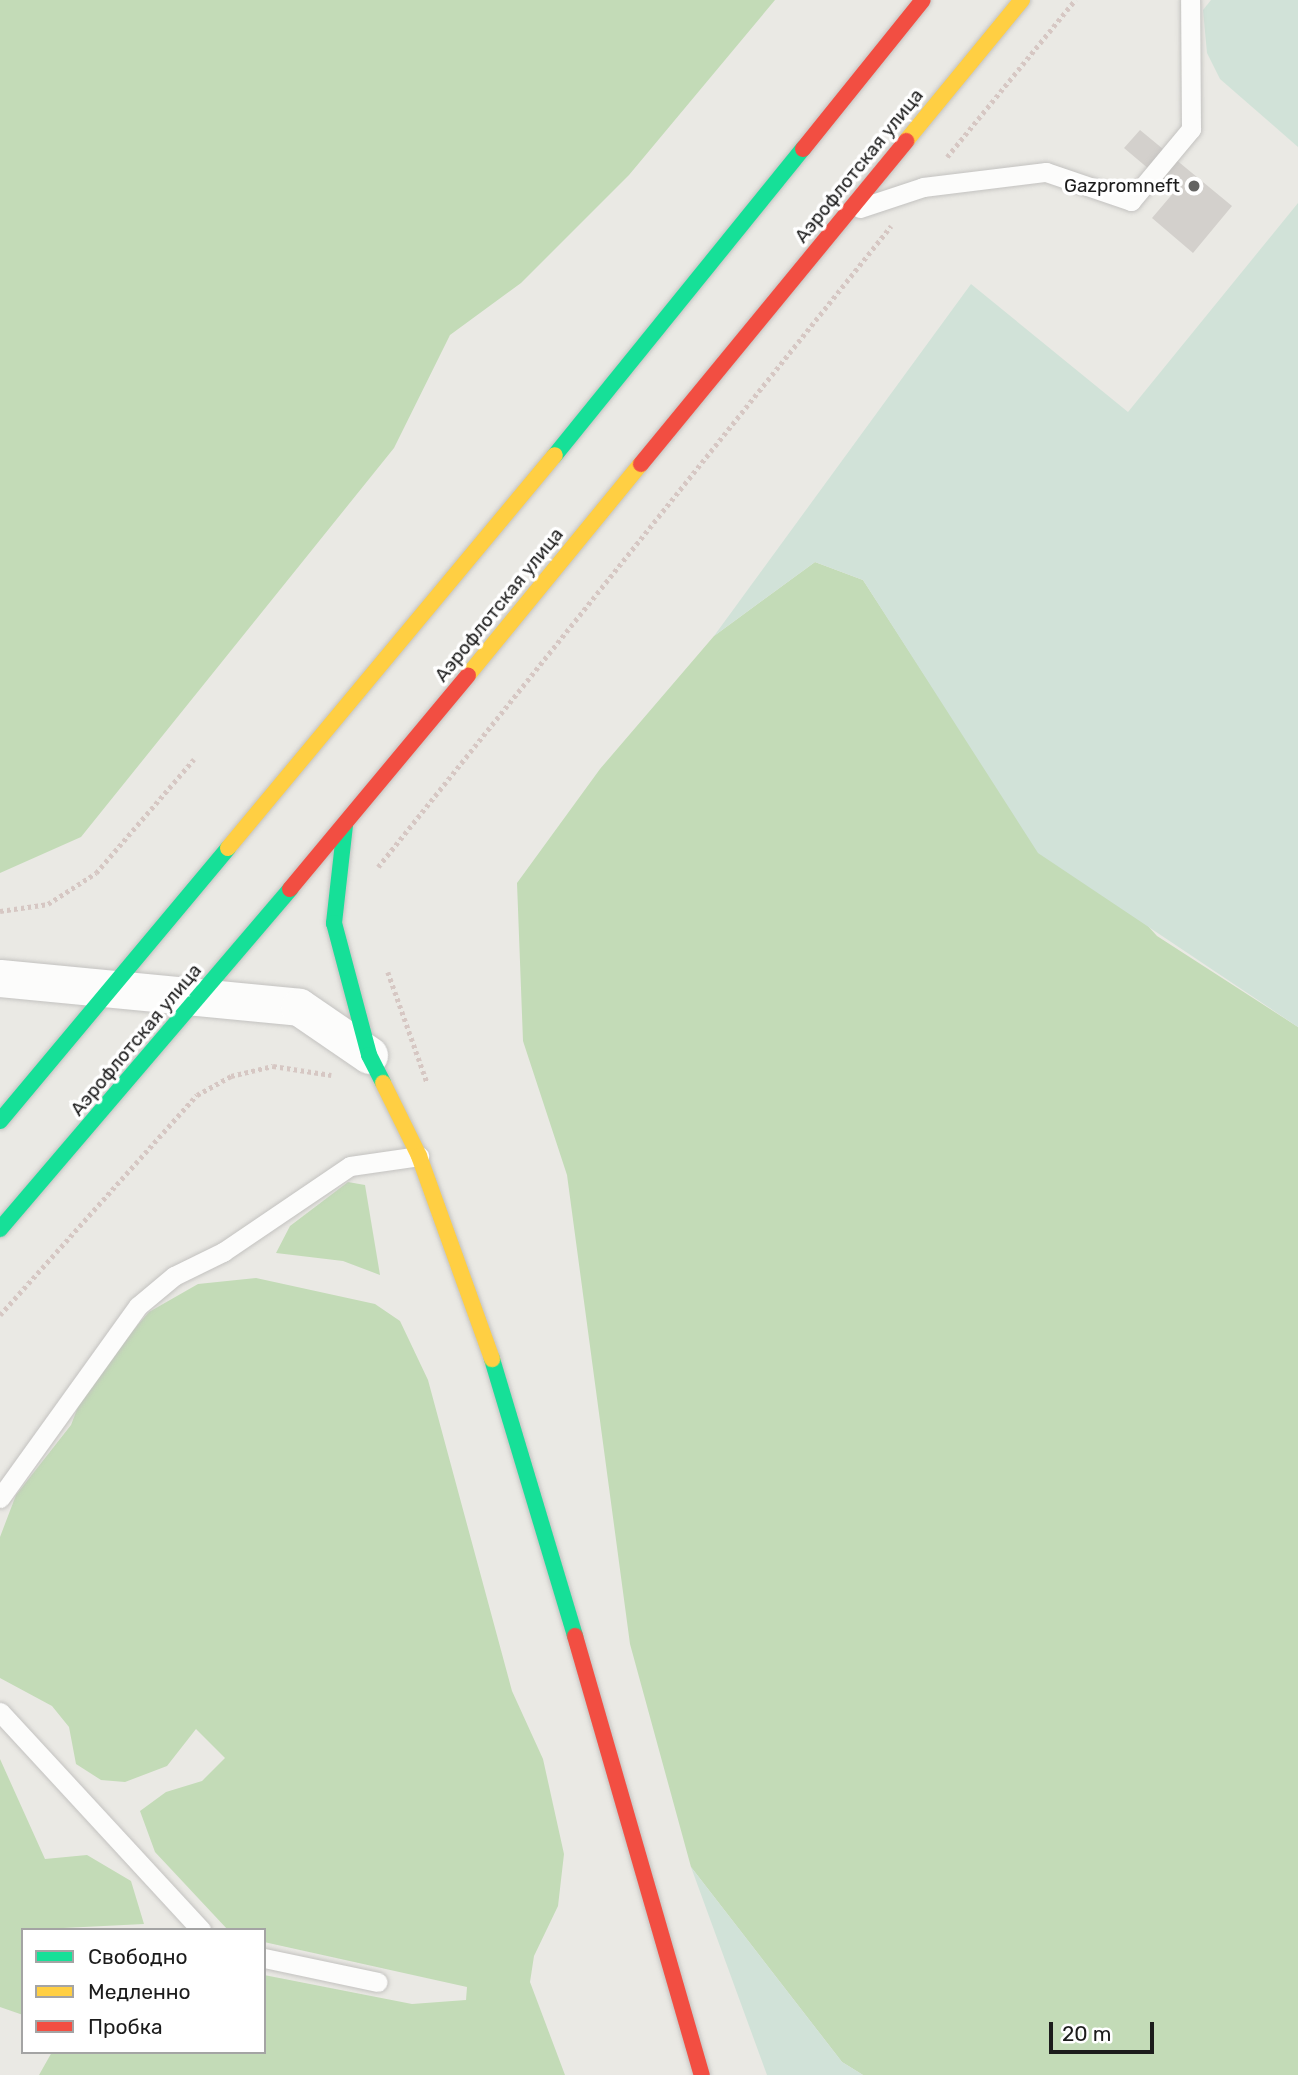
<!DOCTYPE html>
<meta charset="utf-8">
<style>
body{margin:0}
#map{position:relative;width:1298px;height:2075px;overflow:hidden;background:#eae9e4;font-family:Rubik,sans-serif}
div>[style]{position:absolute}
.forest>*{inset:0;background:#c3dbb7}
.wetland>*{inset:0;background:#d1e2d8}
.building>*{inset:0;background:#d3d0cc}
.path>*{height:4.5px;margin-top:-2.25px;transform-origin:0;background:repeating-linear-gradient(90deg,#d6c7c3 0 3.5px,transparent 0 7px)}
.roads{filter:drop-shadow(0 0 2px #c3c2c0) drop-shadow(0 0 2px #c3c2c0)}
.lane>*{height:19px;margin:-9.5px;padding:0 9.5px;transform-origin:9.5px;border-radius:9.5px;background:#fcfcfb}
.street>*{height:37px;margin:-18.5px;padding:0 18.5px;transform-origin:18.5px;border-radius:18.5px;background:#fcfcfb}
.fast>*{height:16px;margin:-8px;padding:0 8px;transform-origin:8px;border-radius:8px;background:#16e098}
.slow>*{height:16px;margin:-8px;padding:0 8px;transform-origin:8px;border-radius:8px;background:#ffcf43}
.jam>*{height:16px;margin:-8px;padding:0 8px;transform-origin:8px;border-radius:8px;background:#f24e42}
.dots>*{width:19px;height:19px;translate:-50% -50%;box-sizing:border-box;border:4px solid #fff;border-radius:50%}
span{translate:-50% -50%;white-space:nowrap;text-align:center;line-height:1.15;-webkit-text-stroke:7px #fff;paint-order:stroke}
.street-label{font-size:19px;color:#1c1c1c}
.poi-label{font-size:19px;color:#1c1c1c}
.right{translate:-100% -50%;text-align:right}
.legend{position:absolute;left:21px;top:1928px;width:245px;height:126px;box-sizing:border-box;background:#fff;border:2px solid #a4a4a4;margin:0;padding:9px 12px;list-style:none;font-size:21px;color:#1c1c1c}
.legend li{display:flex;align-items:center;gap:14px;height:35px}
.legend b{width:35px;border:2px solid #a4a4a4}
.scale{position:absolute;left:1049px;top:2022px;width:105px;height:32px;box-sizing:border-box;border:4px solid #1c1c1c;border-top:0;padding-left:9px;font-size:21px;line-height:24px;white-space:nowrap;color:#1c1c1c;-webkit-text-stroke:5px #fff;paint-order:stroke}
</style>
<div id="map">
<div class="forest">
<i style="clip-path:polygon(0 0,775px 0,629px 175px,521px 283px,450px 335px,394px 448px,81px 837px,0 873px)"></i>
<i style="clip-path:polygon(815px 562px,863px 580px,935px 691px,1157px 936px,1298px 1027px,1298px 2075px,863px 2075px,842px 2062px,691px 1867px,630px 1644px,567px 1175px,523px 1041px,517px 883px,600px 769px,714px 636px)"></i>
<i style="clip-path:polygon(348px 1182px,365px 1185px,380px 1275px,343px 1261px,276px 1253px,290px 1226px)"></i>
<i style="clip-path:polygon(256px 1278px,375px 1304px,400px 1321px,428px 1380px,512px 1691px,543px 1759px,564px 1854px,558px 1906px,534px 1956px,530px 1982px,565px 2075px,39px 2075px,52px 2052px,264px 2052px,264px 1975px,412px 2004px,466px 2000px,467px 1987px,264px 1942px,264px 1930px,228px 1930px,155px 1852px,140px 1811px,166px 1792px,202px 1781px,225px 1758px,196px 1729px,167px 1766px,125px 1782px,101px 1780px,76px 1764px,69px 1727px,52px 1706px,0 1678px,0 1537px,16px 1495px,71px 1425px,87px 1383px,149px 1312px,198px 1284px)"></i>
<i style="clip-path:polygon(0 1759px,45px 1859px,87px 1855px,131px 1881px,144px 1924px,23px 1930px,23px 2015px,0 2007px)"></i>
</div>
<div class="wetland">
<i style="clip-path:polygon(1211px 0,1298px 0,1298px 147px,1220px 79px,1207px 53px,1203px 10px)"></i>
<i style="clip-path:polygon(1298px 203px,1298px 1027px,1038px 853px,863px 580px,815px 562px,714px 636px,971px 284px,1128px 412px)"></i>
<i style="clip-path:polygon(691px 1867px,842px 2062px,863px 2075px,767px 2075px)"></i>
</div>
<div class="building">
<i style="clip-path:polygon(1140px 130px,1232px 206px,1193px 253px,1152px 218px,1175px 191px,1124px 148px)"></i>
</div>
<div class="path">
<i style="left:947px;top:157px;width:203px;rotate:-50.8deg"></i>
<i style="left:378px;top:867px;width:821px;rotate:-51.33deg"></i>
<i style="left:0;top:911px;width:49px;rotate:-8.3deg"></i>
<i style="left:48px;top:904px;width:57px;rotate:-32.9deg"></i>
<i style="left:96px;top:873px;width:150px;rotate:-49.3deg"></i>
<i style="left:388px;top:972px;width:117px;rotate:70.5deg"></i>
<i style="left:0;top:1315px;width:295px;rotate:-48.2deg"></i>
<i style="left:197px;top:1095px;width:39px;rotate:-29deg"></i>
<i style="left:231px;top:1076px;width:43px;rotate:-13.4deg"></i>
<i style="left:273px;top:1066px;width:59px;rotate:8.8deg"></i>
</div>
<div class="roads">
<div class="lane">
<i style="left:860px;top:208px;width:66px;rotate:-18.4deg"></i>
<i style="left:923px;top:187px;width:124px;rotate:-7deg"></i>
<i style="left:1046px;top:172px;width:90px;rotate:18.8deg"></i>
<i style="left:1131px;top:201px;width:94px;rotate:-50.2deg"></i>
<i style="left:1191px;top:129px;width:129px;rotate:-90.4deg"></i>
<i style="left:0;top:1498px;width:236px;rotate:-54.3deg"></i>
<i style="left:138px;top:1306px;width:47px;rotate:-39.8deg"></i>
<i style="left:174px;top:1276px;width:55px;rotate:-26.1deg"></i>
<i style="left:223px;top:1252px;width:153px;rotate:-34.1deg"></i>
<i style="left:350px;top:1166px;width:70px;rotate:-8.2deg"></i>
<i style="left:0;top:1712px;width:297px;rotate:47.3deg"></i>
<i style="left:264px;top:1958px;width:116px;rotate:11.9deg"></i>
</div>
<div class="street">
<i style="left:0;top:978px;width:300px;rotate:5.5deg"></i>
<i style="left:299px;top:1007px;width:85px;rotate:34.4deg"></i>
</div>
<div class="fast">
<i style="left:555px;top:455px;width:394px;rotate:-51deg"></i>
<i style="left:345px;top:825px;width:99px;rotate:96.4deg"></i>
<i style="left:334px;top:923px;width:137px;rotate:75.1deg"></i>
<i style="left:369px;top:1055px;width:31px;rotate:63deg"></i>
<i style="left:0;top:1121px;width:356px;rotate:-50.1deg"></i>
<i style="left:0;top:1229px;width:447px;rotate:-49.5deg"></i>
<i style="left:492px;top:1359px;width:289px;rotate:73.3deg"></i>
</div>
<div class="slow">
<i style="left:906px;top:141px;width:183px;rotate:-50.6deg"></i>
<i style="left:468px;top:675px;width:273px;rotate:-50.7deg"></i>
<i style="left:228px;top:848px;width:511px;rotate:-50.24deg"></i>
<i style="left:383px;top:1083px;width:81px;rotate:63.7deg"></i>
<i style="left:419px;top:1156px;width:216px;rotate:70.2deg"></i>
</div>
<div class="jam">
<i style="left:803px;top:149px;width:191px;rotate:-51.2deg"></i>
<i style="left:641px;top:464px;width:418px;rotate:-50.6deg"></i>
<i style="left:290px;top:889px;width:278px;rotate:-50.2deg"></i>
<i style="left:575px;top:1636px;width:457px;rotate:73.9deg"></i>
</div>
</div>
<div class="dots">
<i style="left:1194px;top:186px;background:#646462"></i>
</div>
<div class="street-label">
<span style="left:859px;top:166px;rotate:-51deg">Аэрофлотская улица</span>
<span style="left:499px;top:605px;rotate:-51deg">Аэрофлотская улица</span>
<span style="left:136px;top:1040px;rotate:-50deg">Аэрофлотская улица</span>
</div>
<div class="poi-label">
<span class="right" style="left:1180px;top:186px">Gazpromneft</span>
</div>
<ul class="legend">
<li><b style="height:9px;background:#16e098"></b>Свободно</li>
<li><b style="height:9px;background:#ffcf43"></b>Медленно</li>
<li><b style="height:9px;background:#f24e42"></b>Пробка</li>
</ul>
<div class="scale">20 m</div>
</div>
